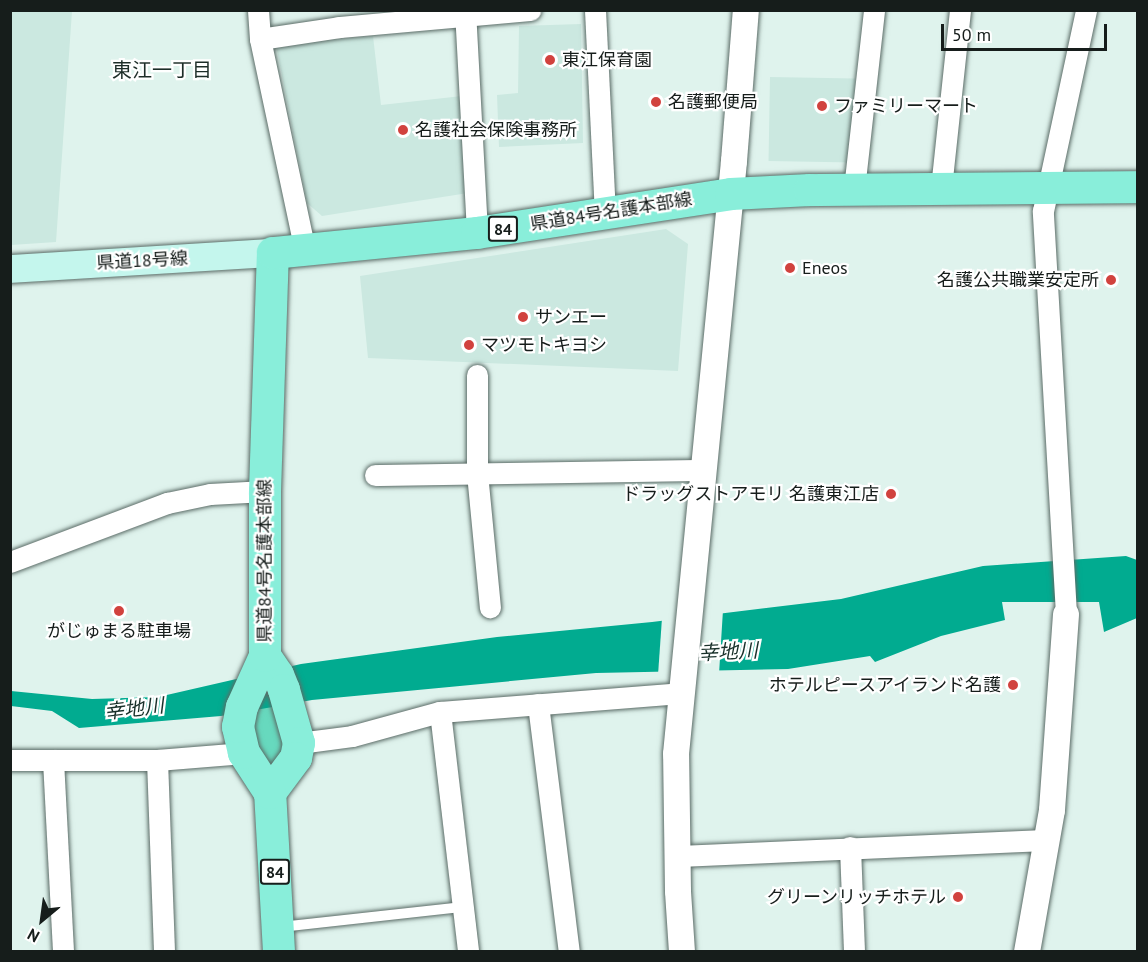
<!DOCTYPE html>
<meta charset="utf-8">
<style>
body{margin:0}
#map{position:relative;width:1148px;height:962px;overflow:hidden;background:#dff3ed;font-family:"PT Sans","Noto Sans JP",sans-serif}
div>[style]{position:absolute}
.built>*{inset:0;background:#cbe8e0;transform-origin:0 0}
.green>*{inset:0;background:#67d9be}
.water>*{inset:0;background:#01ab90}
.pier>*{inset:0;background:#dff3ed}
.roads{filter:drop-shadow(0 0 2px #5b6c67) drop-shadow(0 0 2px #5b6c67)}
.service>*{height:10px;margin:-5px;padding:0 5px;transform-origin:5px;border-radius:5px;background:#fff}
.minor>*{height:21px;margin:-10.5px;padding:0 10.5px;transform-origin:10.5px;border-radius:10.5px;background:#fff}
.tertiary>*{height:26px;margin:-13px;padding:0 13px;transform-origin:13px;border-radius:13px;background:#fff}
.secondary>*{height:28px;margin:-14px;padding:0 14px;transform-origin:14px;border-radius:14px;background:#c4f6ed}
.primary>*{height:32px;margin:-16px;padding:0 16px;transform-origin:16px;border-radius:16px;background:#89eeda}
.dots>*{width:16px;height:16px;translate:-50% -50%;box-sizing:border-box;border:3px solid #fff;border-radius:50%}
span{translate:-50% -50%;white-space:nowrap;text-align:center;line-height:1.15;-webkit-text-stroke:4.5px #fff;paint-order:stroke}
.shield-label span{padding:2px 4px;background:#fff;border:2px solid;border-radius:4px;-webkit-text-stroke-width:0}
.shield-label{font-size:16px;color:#161d1b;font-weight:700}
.poi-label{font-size:18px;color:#161d1b}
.left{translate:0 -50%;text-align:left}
.right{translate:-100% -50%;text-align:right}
.street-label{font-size:18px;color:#161d1b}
.neighbourhood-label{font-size:20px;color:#1d2d28}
.water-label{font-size:20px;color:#19302a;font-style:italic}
.frame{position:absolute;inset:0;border:12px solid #161d1b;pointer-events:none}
.north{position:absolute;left:12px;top:890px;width:60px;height:60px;-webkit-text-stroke:4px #fff;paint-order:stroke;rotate:209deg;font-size:16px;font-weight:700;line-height:24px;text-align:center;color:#161d1b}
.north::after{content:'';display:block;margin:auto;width:21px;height:27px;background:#161d1b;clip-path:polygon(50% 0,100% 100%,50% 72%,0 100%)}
.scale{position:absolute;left:941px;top:24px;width:166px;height:27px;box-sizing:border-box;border:3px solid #161d1b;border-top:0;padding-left:8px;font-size:18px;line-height:21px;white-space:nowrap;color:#161d1b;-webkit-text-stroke:4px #fff;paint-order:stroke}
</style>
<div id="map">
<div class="built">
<i style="clip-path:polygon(11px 10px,72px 11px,56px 242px,11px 245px)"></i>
<i style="clip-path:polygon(581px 24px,583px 143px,499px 147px,497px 95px,518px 93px,519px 26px)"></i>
<i style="clip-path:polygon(373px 36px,381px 105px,462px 96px,468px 193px,322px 216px,307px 203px,276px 45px)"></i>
<i style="left:770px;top:77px;width:85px;height:84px;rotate:1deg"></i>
<i style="clip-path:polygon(666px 229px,688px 244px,678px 371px,368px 358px,360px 276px)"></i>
</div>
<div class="green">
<i style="clip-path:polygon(259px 695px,286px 711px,283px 766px,263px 766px,247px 719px)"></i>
</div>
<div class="water">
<i style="clip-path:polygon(1126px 556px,1137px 560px,1137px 618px,1104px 632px,1099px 602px,1002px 602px,1005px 620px,941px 636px,875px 662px,870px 656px,788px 669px,596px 673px,312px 700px,221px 716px,79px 728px,52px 711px,11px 706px,11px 691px,92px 699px,158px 697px,301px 664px,497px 637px,652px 622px,841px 599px,983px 566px)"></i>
</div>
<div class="pier">
<i style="clip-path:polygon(723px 610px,719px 674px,658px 675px,662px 618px)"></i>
</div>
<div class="roads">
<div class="service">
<i style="left:281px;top:927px;width:183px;rotate:-6.3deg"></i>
</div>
<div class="minor">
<i style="left:258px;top:10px;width:29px;rotate:86deg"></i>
<i style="left:260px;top:39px;width:216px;rotate:78deg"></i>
<i style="left:465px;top:10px;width:223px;rotate:86.9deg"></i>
<i style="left:595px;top:10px;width:204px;rotate:87.2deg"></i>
<i style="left:260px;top:39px;width:80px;rotate:-8.6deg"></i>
<i style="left:339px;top:27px;width:192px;rotate:-5.1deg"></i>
<i style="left:941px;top:188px;width:179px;rotate:-83.9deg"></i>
<i style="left:854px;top:189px;width:180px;rotate:-83.6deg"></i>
<i style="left:477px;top:375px;width:98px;rotate:90deg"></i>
<i style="left:477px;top:473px;width:135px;rotate:84.5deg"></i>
<i style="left:375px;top:475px;width:327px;rotate:-0.9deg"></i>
<i style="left:10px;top:562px;width:168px;rotate:-20.6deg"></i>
<i style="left:167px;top:503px;width:44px;rotate:-11.8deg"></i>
<i style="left:210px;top:494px;width:55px;rotate:-3.1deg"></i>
<i style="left:1066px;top:614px;width:404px;rotate:-93.3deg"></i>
<i style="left:1043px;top:211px;width:206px;rotate:-77.9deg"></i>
<i style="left:538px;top:704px;width:250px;rotate:82.9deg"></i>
<i style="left:440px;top:712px;width:242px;rotate:83.3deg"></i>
<i style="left:299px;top:743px;width:53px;rotate:-7.5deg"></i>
<i style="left:352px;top:736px;width:91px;rotate:-15.3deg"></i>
<i style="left:440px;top:712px;width:244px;rotate:-4.5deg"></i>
<i style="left:10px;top:760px;width:147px"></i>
<i style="left:157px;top:760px;width:87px;rotate:-4.6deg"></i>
<i style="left:53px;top:760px;width:192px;rotate:87deg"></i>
<i style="left:157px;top:760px;width:192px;rotate:87.9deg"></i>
<i style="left:850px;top:847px;width:105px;rotate:87.8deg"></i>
<i style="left:678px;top:856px;width:368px;rotate:-2.5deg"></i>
</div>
<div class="tertiary">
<i style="left:682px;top:952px;width:61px;rotate:-93.8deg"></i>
<i style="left:678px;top:891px;width:137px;rotate:-90.8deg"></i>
<i style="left:676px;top:754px;width:596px;rotate:-84.41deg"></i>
<i style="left:734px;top:161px;width:151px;rotate:-85.5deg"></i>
<i style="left:1027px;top:952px;width:144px;rotate:-80deg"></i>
<i style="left:1052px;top:810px;width:196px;rotate:-85.9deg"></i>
</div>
<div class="secondary">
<i style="left:10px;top:269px;width:263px;rotate:-3.5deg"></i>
</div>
<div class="primary">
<i style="left:265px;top:656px;width:23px;rotate:56deg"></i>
<i style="left:278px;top:675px;width:16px;rotate:68deg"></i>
<i style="left:284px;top:690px;width:55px;rotate:74.2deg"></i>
<i style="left:299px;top:743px;width:15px;rotate:101deg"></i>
<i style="left:296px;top:758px;width:44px;rotate:126.6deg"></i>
<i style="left:279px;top:952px;width:159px;rotate:-93.2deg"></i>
<i style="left:270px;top:793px;width:48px;rotate:-123deg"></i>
<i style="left:244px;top:753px;width:27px;rotate:-103deg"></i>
<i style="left:238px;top:727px;width:20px;rotate:-79deg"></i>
<i style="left:242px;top:707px;width:56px;rotate:-65.7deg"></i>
<i style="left:265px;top:656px;width:165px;rotate:-90deg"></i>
<i style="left:265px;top:491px;width:238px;rotate:-88.1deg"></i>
<i style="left:273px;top:253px;width:205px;rotate:-5.6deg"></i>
<i style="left:477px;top:233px;width:257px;rotate:-8.7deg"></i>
<i style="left:731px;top:194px;width:79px;rotate:-2.9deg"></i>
<i style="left:810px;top:190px;width:328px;rotate:-0.5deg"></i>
</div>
</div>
<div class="dots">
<i style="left:550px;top:60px;background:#d1423e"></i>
<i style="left:656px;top:102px;background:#d1423e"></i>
<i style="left:822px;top:106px;background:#d1423e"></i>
<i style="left:403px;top:130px;background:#d1423e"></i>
<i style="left:790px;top:268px;background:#d1423e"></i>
<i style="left:1111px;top:280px;background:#d1423e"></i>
<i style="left:523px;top:317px;background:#d1423e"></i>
<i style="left:469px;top:345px;background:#d1423e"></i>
<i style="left:891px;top:494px;background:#d1423e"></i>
<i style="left:119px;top:611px;background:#d1423e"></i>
<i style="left:1013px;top:685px;background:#d1423e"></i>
<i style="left:958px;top:897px;background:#d1423e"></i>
</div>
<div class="shield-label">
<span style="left:503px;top:229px">84</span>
<span style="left:275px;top:872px">84</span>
</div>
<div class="poi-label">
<span class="left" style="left:562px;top:60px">東江保育園</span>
<span class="left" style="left:668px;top:102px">名護郵便局</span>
<span class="left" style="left:834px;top:106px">ファミリーマート</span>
<span class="left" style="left:415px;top:130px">名護社会保険事務所</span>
<span class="left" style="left:802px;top:268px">Eneos</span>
<span class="right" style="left:1099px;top:280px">名護公共職業安定所</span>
<span class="left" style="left:535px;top:317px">サンエー</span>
<span class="left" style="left:481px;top:345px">マツモトキヨシ</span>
<span class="right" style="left:879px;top:494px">ドラッグストアモリ 名護東江店</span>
<span style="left:119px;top:631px">がじゅまる駐車場</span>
<span class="right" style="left:1001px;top:685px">ホテルピースアイランド名護</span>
<span class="right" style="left:946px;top:897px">グリーンリッチホテル</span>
</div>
<div class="street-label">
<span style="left:611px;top:212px;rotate:-9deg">県道84号名護本部線</span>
<span style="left:142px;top:261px;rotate:-3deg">県道18号線</span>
<span style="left:265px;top:561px;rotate:-90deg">県道84号名護本部線</span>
</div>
<div class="neighbourhood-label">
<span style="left:162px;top:70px">東江一丁目</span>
</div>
<div class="water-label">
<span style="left:728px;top:652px;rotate:-3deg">幸地川</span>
<span style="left:134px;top:709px;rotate:-7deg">幸地川</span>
</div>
<div class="frame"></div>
<div class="north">N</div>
<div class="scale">50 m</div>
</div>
